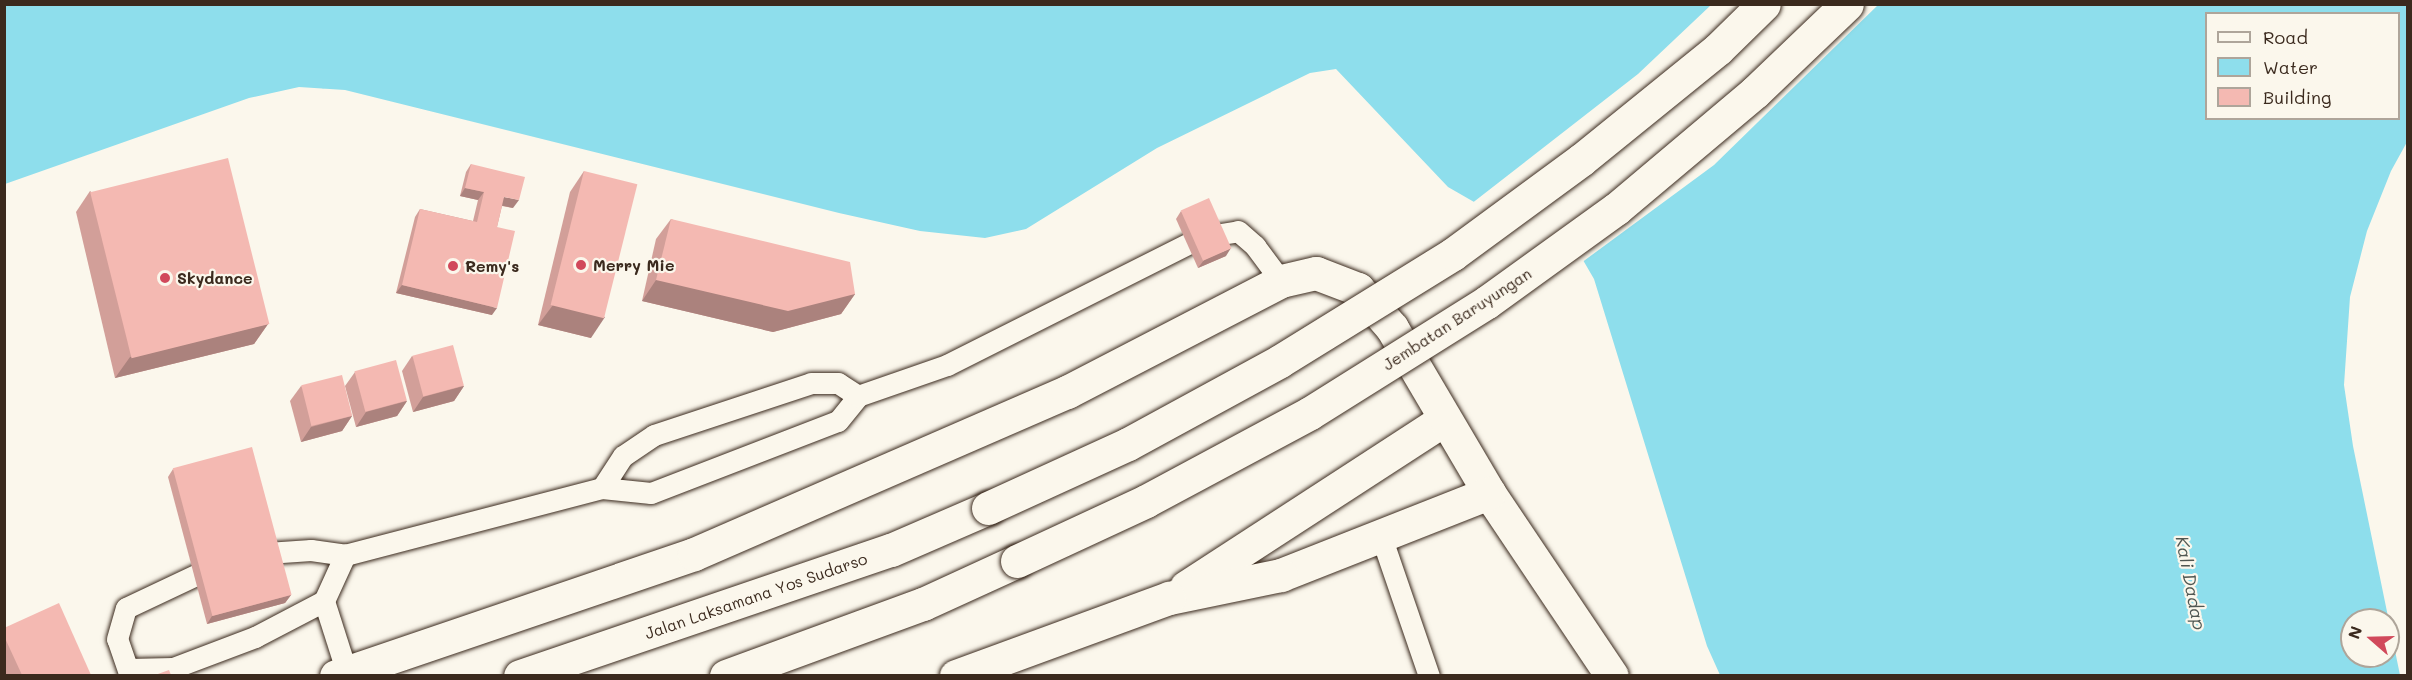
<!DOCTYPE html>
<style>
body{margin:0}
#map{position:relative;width:2412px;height:680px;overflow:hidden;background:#fbf7ec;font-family:Mali,sans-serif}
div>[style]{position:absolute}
.water>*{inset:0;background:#8edeec}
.pier>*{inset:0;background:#fbf7ec}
.roads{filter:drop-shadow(0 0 2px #3b2a1e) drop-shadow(0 0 2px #3b2a1e)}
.service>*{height:21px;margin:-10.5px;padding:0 10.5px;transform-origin:10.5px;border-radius:10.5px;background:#fbf7ec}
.tertiary>*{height:33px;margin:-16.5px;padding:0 16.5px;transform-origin:16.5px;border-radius:16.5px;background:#fbf7ec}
.secondary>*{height:33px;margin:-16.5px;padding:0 16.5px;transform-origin:16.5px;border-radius:16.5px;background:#fbf7ec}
.bridges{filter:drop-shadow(0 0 2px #3b2a1e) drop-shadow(0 0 2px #3b2a1e)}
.secondary-bridge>*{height:33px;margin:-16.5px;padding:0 16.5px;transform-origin:16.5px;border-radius:16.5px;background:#fbf7ec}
.wall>*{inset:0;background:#d29f99}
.shaded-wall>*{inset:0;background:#ab827d}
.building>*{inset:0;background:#f4b9b2;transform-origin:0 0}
.dots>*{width:16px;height:16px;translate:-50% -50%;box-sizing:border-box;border:3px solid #fbf7ec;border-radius:50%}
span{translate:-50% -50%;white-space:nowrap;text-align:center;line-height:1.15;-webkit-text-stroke:4.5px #fbf7ec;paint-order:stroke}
.poi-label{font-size:16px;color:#3b2a1e;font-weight:700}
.left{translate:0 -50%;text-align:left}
.street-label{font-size:16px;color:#3b2a1e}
.water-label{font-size:18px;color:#505752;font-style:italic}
.frame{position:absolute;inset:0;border:6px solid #3b2a1e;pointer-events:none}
.legend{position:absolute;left:2205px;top:12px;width:195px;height:108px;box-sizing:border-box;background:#fbf7ec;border:2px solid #aea59a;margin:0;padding:8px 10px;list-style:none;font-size:18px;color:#3b2a1e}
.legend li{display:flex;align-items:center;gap:12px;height:30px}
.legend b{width:30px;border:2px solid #aea59a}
.north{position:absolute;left:2340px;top:608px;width:60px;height:60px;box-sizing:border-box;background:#fbf7ec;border:2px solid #aea59a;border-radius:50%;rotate:290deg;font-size:16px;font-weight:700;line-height:24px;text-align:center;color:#3b2a1e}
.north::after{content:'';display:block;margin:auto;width:21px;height:27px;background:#d1495b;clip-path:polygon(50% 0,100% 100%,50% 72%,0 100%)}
</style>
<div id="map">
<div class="water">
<i style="clip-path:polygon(evenodd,5px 5px,2407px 5px,2407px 142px,2391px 171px,2367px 231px,2350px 297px,2344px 385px,2353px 446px,2400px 675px,1720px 675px,1707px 646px,1594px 279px,1576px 248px,1488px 210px,1448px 187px,1336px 69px,1310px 73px,1157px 148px,1026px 229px,985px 238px,920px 231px,839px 213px,345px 90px,299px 87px,249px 98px,5px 184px,5px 5px,2206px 14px,2398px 14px,2398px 118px,2206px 118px,2206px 14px,5px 5px,2352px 620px,2388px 620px,2388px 656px,2352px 656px,2352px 620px)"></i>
</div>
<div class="pier">
<i style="clip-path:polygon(1711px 5px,1878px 5px,1714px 165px,1581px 263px,1573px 250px,1471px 204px,1638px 74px)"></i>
</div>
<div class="roads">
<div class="service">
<i style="left:602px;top:488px;width:38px;rotate:-57deg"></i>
<i style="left:623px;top:456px;width:37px;rotate:-34deg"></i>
<i style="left:654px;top:435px;width:165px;rotate:-18.3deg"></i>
<i style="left:811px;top:383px;width:27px"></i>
<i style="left:838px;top:383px;width:24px;rotate:33deg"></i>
<i style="left:1381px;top:536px;width:148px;rotate:71.1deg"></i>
<i style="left:252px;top:554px;width:59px;rotate:-3.9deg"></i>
<i style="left:311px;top:550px;width:34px;rotate:8deg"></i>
<i style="left:345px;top:555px;width:266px;rotate:-14.6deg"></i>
<i style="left:602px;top:488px;width:49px;rotate:5.8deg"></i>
<i style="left:651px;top:493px;width:200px;rotate:-21.1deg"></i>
<i style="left:838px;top:421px;width:32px;rotate:-51deg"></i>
<i style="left:858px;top:396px;width:94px;rotate:-19.2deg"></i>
<i style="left:947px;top:365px;width:285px;rotate:-26.7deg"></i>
<i style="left:1202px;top:237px;width:36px;rotate:-9deg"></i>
<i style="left:1238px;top:231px;width:23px;rotate:41deg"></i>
<i style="left:1255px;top:246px;width:44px;rotate:53.4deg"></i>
<i style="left:324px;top:601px;width:72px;rotate:72.3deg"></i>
<i style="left:128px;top:669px;width:45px;rotate:-1.3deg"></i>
<i style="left:173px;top:668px;width:88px;rotate:-20.7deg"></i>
<i style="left:255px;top:637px;width:78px;rotate:-27.6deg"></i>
<i style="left:324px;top:601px;width:51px;rotate:-65.5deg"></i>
<i style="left:130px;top:676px;width:39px;rotate:-109deg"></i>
<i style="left:117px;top:639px;width:32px;rotate:-74deg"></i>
<i style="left:126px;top:608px;width:103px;rotate:-25.3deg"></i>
</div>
<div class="tertiary">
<i style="left:1489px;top:493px;width:220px;rotate:56.1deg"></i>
</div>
<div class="secondary">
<i style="left:1186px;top:587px;width:306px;rotate:-33deg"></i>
<i style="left:336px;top:676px;width:378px;rotate:-18.8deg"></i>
<i style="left:694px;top:554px;width:407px;rotate:-23.5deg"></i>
<i style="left:1067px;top:392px;width:241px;rotate:-27.4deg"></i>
<i style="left:1281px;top:281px;width:36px;rotate:-13deg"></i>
<i style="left:1316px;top:273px;width:45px;rotate:20.9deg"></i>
<i style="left:1358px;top:289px;width:52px;rotate:48.9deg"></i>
<i style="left:1392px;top:328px;width:191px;rotate:59.5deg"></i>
<i style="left:1489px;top:493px;width:224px;rotate:158.5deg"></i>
<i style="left:1281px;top:575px;width:114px;rotate:168.4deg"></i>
<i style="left:1169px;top:598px;width:227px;rotate:159.9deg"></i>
<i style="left:520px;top:676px;width:392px;rotate:-18.8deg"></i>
<i style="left:891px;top:550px;width:106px;rotate:-23.4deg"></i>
<i style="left:726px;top:676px;width:210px;rotate:-20.1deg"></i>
<i style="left:923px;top:604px;width:103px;rotate:-24.6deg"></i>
</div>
</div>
<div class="bridges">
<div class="secondary-bridge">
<i style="left:988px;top:508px;width:154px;rotate:-24.6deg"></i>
<i style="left:1128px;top:444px;width:173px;rotate:-28.6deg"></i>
<i style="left:1280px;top:361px;width:203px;rotate:-31.7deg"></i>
<i style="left:1453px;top:254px;width:159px;rotate:-36.3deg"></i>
<i style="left:1581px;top:160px;width:176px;rotate:-39deg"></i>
<i style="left:1718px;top:49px;width:64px;rotate:-44.4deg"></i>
<i style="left:1017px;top:561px;width:142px;rotate:-24.9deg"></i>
<i style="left:1146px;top:501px;width:186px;rotate:-28.2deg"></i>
<i style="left:1310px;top:413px;width:209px;rotate:-32.1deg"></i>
<i style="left:1487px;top:302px;width:159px;rotate:-35.8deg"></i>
<i style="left:1616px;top:209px;width:182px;rotate:-40.1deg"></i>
<i style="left:1755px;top:92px;width:127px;rotate:-43.7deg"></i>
</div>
</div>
<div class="wall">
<i style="clip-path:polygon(471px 164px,513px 208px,502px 206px,497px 227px,492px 315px,396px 293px,415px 217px,420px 209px,473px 221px,478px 200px,460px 196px,466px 172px)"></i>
<i style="clip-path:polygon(584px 171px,591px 338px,538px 325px,570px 192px)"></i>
<i style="clip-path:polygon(90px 191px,268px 324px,254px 344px,115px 378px,76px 212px)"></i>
<i style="clip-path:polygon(1181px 211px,1226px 256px,1198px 268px,1176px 219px)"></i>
<i style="clip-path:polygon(671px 219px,855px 294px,841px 314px,773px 332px,642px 301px,656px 239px)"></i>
<i style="clip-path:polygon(412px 356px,464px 386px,454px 401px,413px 412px,402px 371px)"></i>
<i style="clip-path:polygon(355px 372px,407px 401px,397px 416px,356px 427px,345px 386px)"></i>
<i style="clip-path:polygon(301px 386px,352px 416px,342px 431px,301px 442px,290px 401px)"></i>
<i style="clip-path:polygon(173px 469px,291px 595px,285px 603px,207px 624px,168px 477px)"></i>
<i style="clip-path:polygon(4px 628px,91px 675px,5px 675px)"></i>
</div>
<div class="shaded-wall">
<i style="clip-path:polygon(465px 188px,484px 192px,478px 200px,460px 196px)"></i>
<i style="clip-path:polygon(504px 197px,519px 200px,513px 208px,499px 205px)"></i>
<i style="clip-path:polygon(1231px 248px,1226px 256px,1198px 268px,1204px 260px)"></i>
<i style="clip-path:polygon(656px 280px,855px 294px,841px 314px,773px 332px,642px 301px)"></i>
<i style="clip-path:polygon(402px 285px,497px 308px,492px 315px,396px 293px)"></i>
<i style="clip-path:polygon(553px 305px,605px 317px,591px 338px,538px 325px)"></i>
<i style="clip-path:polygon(268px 324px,254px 344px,115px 378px,130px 357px)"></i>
<i style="clip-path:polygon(464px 386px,454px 401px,413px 412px,423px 397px)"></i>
<i style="clip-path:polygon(407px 401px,397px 416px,356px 427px,366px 412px)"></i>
<i style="clip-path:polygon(352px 416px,342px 431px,301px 442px,311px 427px)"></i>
<i style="clip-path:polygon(291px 595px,285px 603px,207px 624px,212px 616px)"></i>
</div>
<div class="building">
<i style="left:228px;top:158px;width:171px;height:142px;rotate:76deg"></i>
<i style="clip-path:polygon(471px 164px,525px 177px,519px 200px,504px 197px,497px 227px,515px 231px,497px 308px,402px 285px,420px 209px,477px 222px,484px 192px,465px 188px)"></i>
<i style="left:584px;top:171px;width:55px;height:138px;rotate:14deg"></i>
<i style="left:1209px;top:198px;width:55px;height:31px;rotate:66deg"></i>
<i style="clip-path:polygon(671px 219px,850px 262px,855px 294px,788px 311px,656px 280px)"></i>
<i style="clip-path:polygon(4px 332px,6px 334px,6px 351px,4px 352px)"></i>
<i style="left:453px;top:345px;width:42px;height:42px;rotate:75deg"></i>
<i style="left:396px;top:360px;width:42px;height:43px;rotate:75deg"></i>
<i style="left:342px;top:375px;width:42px;height:42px;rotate:76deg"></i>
<i style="left:252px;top:447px;width:153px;height:82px;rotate:75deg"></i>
<i style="clip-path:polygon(59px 603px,91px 675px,22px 675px,4px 636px,4px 628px)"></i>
<i style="clip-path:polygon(169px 670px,171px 675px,155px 675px)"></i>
</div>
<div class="dots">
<i style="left:581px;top:265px;background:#d1495b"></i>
<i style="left:453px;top:266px;background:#d1495b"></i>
<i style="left:165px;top:278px;background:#d1495b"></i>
</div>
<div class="poi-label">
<span class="left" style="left:593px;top:265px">Merry Mie</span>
<span class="left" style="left:465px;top:266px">Remy's</span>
<span class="left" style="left:177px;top:278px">Skydance</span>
</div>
<div class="street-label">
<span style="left:1457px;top:319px;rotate:-33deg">Jembatan Baruyungan</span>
<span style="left:756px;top:596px;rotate:-19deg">Jalan Laksamana Yos Sudarso</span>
</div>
<div class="water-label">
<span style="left:2191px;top:583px;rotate:79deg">Kali Dadap</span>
</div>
<div class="frame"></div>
<ul class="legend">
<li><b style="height:8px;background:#fbf7ec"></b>Road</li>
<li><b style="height:16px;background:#8edeec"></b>Water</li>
<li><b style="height:16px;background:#f4b9b2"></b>Building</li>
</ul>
<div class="north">N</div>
</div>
